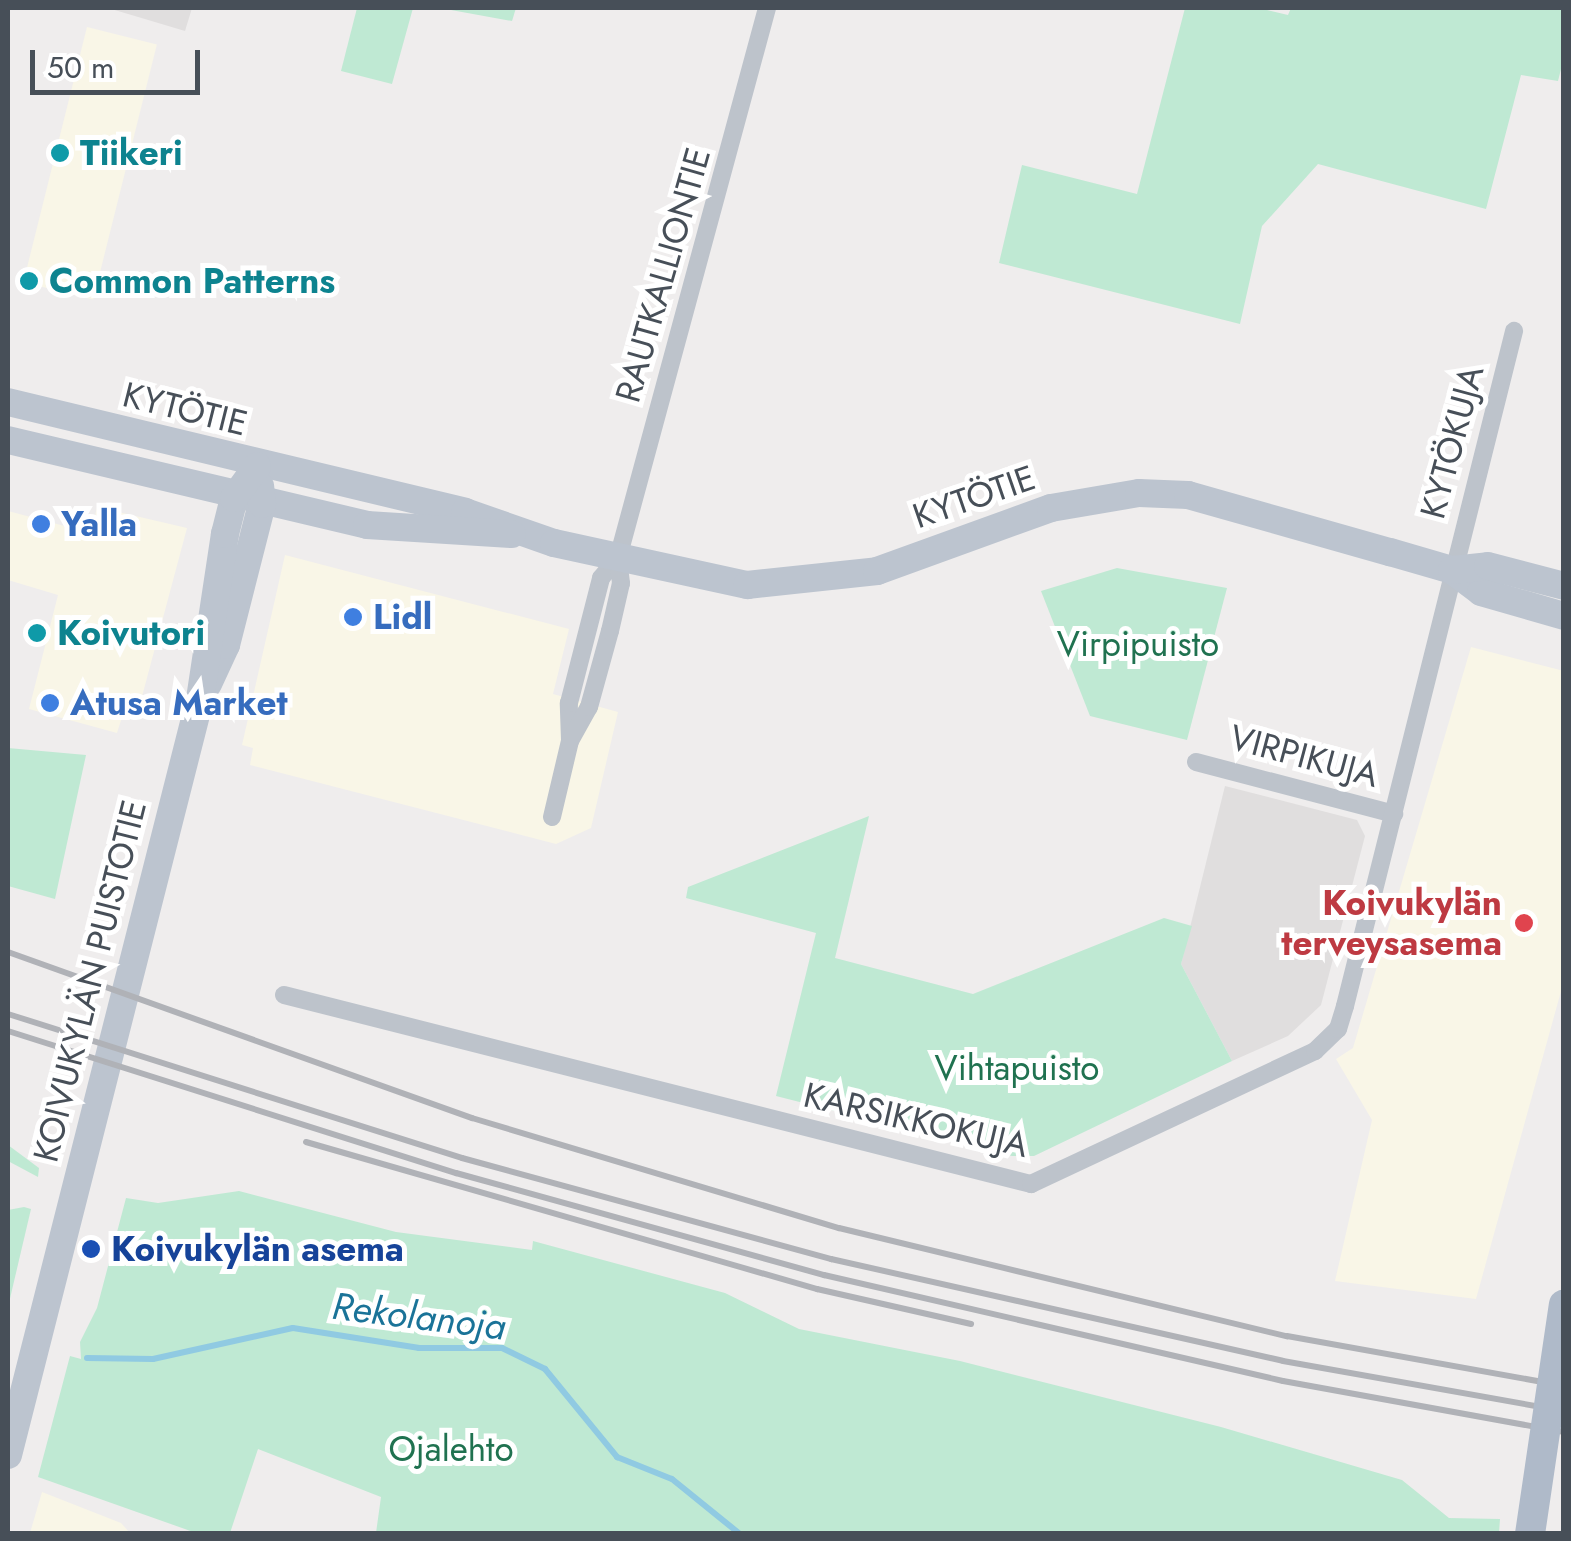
<!DOCTYPE html>
<meta charset="utf-8">
<style>
body{margin:0}
#map{position:relative;width:1571px;height:1541px;overflow:hidden;background:#efeded;font-family:Jost,sans-serif}
div>[style]{position:absolute}
.commercial>*{inset:0;background:#f9f6e7;transform-origin:0 0}
.education>*{inset:0;background:#e0dede}
.green>*{inset:0;background:#bfe9d3}
.stream>*{height:6px;margin:-3px;padding:0 3px;transform-origin:3px;border-radius:3px;background:#90cae2}
.street>*{height:18px;margin:-9px;padding:0 9px;transform-origin:9px;border-radius:9px;background:#bdc3cb}
.secondary>*{height:28px;margin:-14px;padding:0 14px;transform-origin:14px;border-radius:14px;background:#bcc4cf}
.rail>*{height:6px;margin:-3px;padding:0 3px;transform-origin:3px;border-radius:3px;background:#b0b2b7}
.primary-bridge>*{height:30px;margin:-15px;padding:0 15px;transform-origin:15px;border-radius:15px;background:#afbac9}
.dots>*{width:28px;height:28px;translate:-50% -50%;box-sizing:border-box;border:5px solid #fff;border-radius:50%}
span{translate:-50% -50%;white-space:nowrap;text-align:center;line-height:1.15;-webkit-text-stroke:10px #fff;paint-order:stroke}
.culture-label{font-size:35px;color:#0d838f;font-weight:700}
.left{translate:0 -50%;text-align:left}
.street-label{font-size:35px;color:#474f58}
.shop-label{font-size:35px;color:#366cbe;font-weight:700}
.park-label{font-size:35px;color:#207250}
.health-label{font-size:35px;color:#be3a42;font-weight:700}
.right{translate:-100% -50%;text-align:right}
.transit-label{font-size:35px;color:#164399;font-weight:700}
.water-label{font-size:38px;color:#1a7398;font-style:italic}
.frame{position:absolute;inset:0;border:10px solid #474f58;pointer-events:none}
.scale{position:absolute;left:30px;top:50px;width:170px;height:45px;box-sizing:border-box;border:5px solid #474f58;border-top:0;padding-left:12px;font-size:30px;line-height:35px;white-space:nowrap;color:#474f58;-webkit-text-stroke:8px #fff;paint-order:stroke}
</style>
<div id="map">
<div class="commercial">
<i style="left:87px;top:27px;width:72px;height:263px;rotate:14deg"></i>
<i style="clip-path:polygon(97px 507px,187px 528px,136px 719px,122px 717px,117px 733px,29px 709px,58px 595px,8px 580px,8px 511px,91px 533px)"></i>
<i style="clip-path:polygon(285px 555px,569px 629px,553px 694px,618px 712px,591px 828px,556px 844px,250px 765px,253px 748px,242px 745px)"></i>
<i style="clip-path:polygon(1471px 647px,1564px 671px,1563px 984px,1476px 1299px,1335px 1281px,1372px 1120px,1336px 1059px,1353px 1048px)"></i>
<i style="clip-path:polygon(42px 1492px,121px 1523px,130px 1533px,30px 1533px)"></i>
</div>
<div class="education">
<i style="clip-path:polygon(108px 8px,192px 8px,185px 31px)"></i>
<i style="clip-path:polygon(1225px 786px,1357px 820px,1365px 836px,1321px 1005px,1288px 1036px,1232px 1061px,1181px 964px)"></i>
</div>
<div class="green">
<i style="clip-path:polygon(357px 8px,413px 8px,392px 84px,341px 71px)"></i>
<i style="clip-path:polygon(440px 8px,516px 8px,512px 21px)"></i>
<i style="clip-path:polygon(1185px 8px,1259px 8px,1288px 15px,1291px 8px,1563px 8px,1563px 61px,1558px 81px,1521px 75px,1486px 209px,1318px 164px,1262px 226px,1240px 324px,999px 263px,1022px 165px,1137px 194px)"></i>
<i style="clip-path:polygon(1117px 568px,1227px 588px,1187px 740px,1090px 716px,1041px 591px)"></i>
<i style="clip-path:polygon(8px 748px,86px 755px,55px 899px,8px 886px)"></i>
<i style="clip-path:polygon(869px 816px,835px 958px,973px 994px,1164px 918px,1192px 926px,1181px 964px,1232px 1061px,1034px 1156px,1012px 1156px,776px 1096px,816px 933px,686px 898px,688px 887px)"></i>
<i style="clip-path:polygon(8px 1145px,39px 1168px,38px 1177px,8px 1161px)"></i>
<i style="clip-path:polygon(239px 1191px,396px 1232px,532px 1250px,533px 1241px,725px 1293px,799px 1329px,960px 1361px,1221px 1427px,1402px 1480px,1449px 1518px,1500px 1519px,1499px 1533px,376px 1533px,381px 1497px,258px 1449px,230px 1533px,199px 1534px,38px 1477px,70px 1356px,81px 1359px,80px 1342px,97px 1308px,126px 1198px,158px 1203px)"></i>
<i style="clip-path:polygon(24px 1207px,31px 1209px,8px 1307px,8px 1210px)"></i>
</div>
<div class="stream">
<i style="left:87px;top:1358px;width:66px;rotate:0.9deg"></i>
<i style="left:153px;top:1359px;width:143px;rotate:-12.5deg"></i>
<i style="left:293px;top:1328px;width:128px;rotate:9deg"></i>
<i style="left:419px;top:1348px;width:83px"></i>
<i style="left:502px;top:1348px;width:48px;rotate:26deg"></i>
<i style="left:545px;top:1369px;width:114px;rotate:50.7deg"></i>
<i style="left:617px;top:1457px;width:59px;rotate:21.8deg"></i>
<i style="left:672px;top:1479px;width:87px;rotate:39deg"></i>
</div>
<div class="street">
<i style="left:570px;top:740px;width:37px;rotate:-92deg"></i>
<i style="left:569px;top:703px;width:129px;rotate:-75.6deg"></i>
<i style="left:601px;top:578px;width:26px;rotate:-50deg"></i>
<i style="left:1196px;top:762px;width:205px;rotate:14.7deg"></i>
<i style="left:552px;top:817px;width:78px;rotate:-76.7deg"></i>
<i style="left:570px;top:741px;width:39px;rotate:-61deg"></i>
<i style="left:589px;top:707px;width:79px;rotate:-74.6deg"></i>
<i style="left:610px;top:631px;width:49px;rotate:-77.1deg"></i>
<i style="left:621px;top:583px;width:25px;rotate:-97deg"></i>
<i style="left:618px;top:558px;width:570px;rotate:-74.84deg"></i>
<i style="left:284px;top:995px;width:771px;rotate:14.2deg"></i>
<i style="left:1031px;top:1184px;width:314px;rotate:-25.1deg"></i>
<i style="left:1315px;top:1051px;width:32px;rotate:-44deg"></i>
<i style="left:1338px;top:1029px;width:24px;rotate:-73deg"></i>
<i style="left:1345px;top:1006px;width:696px;rotate:-75.94deg"></i>
</div>
<div class="secondary">
<i style="left:8px;top:402px;width:470px;rotate:13.5deg"></i>
<i style="left:465px;top:512px;width:94px;rotate:19.2deg"></i>
<i style="left:554px;top:543px;width:198px;rotate:12.3deg"></i>
<i style="left:747px;top:585px;width:131px;rotate:-6.1deg"></i>
<i style="left:877px;top:571px;width:185px;rotate:-19.9deg"></i>
<i style="left:1051px;top:508px;width:89px;rotate:-9.7deg"></i>
<i style="left:1139px;top:493px;width:49px;rotate:2.3deg"></i>
<i style="left:1188px;top:495px;width:210px;rotate:15.8deg"></i>
<i style="left:1390px;top:552px;width:65px;rotate:16.2deg"></i>
<i style="left:1452px;top:570px;width:36px;rotate:37deg"></i>
<i style="left:1481px;top:592px;width:86px;rotate:16.1deg"></i>
<i style="left:8px;top:440px;width:369px;rotate:13.3deg"></i>
<i style="left:367px;top:525px;width:145px;rotate:3.6deg"></i>
<i style="left:1452px;top:570px;width:36px;rotate:-6deg"></i>
<i style="left:1488px;top:566px;width:79px;rotate:14.7deg"></i>
<i style="left:208px;top:684px;width:43px;rotate:-65.2deg"></i>
<i style="left:226px;top:645px;width:146px;rotate:-75.7deg"></i>
<i style="left:262px;top:504px;width:18px;rotate:-96deg"></i>
<i style="left:8px;top:1455px;width:780px;rotate:-75.75deg"></i>
<i style="left:200px;top:699px;width:167px;rotate:-81.4deg"></i>
<i style="left:225px;top:534px;width:37px;rotate:-76deg"></i>
<i style="left:234px;top:498px;width:39px;rotate:-54deg"></i>
</div>
<div class="rail">
<i style="left:8px;top:952px;width:493px;rotate:19.7deg"></i>
<i style="left:472px;top:1118px;width:383px;rotate:16.7deg"></i>
<i style="left:839px;top:1228px;width:461px;rotate:13.6deg"></i>
<i style="left:1287px;top:1336px;width:281px;rotate:10.2deg"></i>
<i style="left:8px;top:1014px;width:476px;rotate:17.6deg"></i>
<i style="left:462px;top:1158px;width:383px;rotate:15.3deg"></i>
<i style="left:831px;top:1259px;width:463px;rotate:12.7deg"></i>
<i style="left:1283px;top:1361px;width:285px;rotate:10.1deg"></i>
<i style="left:8px;top:1031px;width:470px;rotate:17.6deg"></i>
<i style="left:456px;top:1173px;width:382px;rotate:15.5deg"></i>
<i style="left:824px;top:1275px;width:471px;rotate:13deg"></i>
<i style="left:1283px;top:1381px;width:286px;rotate:10.3deg"></i>
<i style="left:306px;top:1142px;width:532px;rotate:16.05deg"></i>
<i style="left:817px;top:1289px;width:158px;rotate:12.8deg"></i>
</div>
<div class="primary-bridge">
<i style="left:1530px;top:1534px;width:232px;rotate:-81.6deg"></i>
</div>
<div class="dots">
<i style="left:60px;top:153px;background:#0f9aa8"></i>
<i style="left:29px;top:281px;background:#0f9aa8"></i>
<i style="left:41px;top:524px;background:#3f7fe0"></i>
<i style="left:353px;top:617px;background:#3f7fe0"></i>
<i style="left:37px;top:633px;background:#0f9aa8"></i>
<i style="left:50px;top:703px;background:#3f7fe0"></i>
<i style="left:1524px;top:923px;background:#e0444e"></i>
<i style="left:91px;top:1249px;background:#1a4fb4"></i>
</div>
<div class="culture-label">
<span class="left" style="left:80px;top:153px">Tiikeri</span>
<span class="left" style="left:49px;top:281px">Common Patterns</span>
<span class="left" style="left:57px;top:633px">Koivutori</span>
</div>
<div class="street-label">
<span style="left:663px;top:275px;rotate:-74deg">RAUTKALLIONTIE</span>
<span style="left:185px;top:409px;rotate:14deg">KYTÖTIE</span>
<span style="left:1452px;top:442px;rotate:-75deg">KYTÖKUJA</span>
<span style="left:974px;top:497px;rotate:-19deg">KYTÖTIE</span>
<span style="left:1304px;top:756px;rotate:15deg">VIRPIKUJA</span>
<span style="left:90px;top:981px;rotate:-76deg">KOIVUKYLÄN PUISTOTIE</span>
<span style="left:916px;top:1120px;rotate:13deg">KARSIKKOKUJA</span>
</div>
<div class="shop-label">
<span class="left" style="left:61px;top:524px">Yalla</span>
<span class="left" style="left:373px;top:617px">Lidl</span>
<span class="left" style="left:70px;top:703px">Atusa Market</span>
</div>
<div class="park-label">
<span style="left:1138px;top:644px">Virpipuisto</span>
<span style="left:1017px;top:1068px">Vihtapuisto</span>
<span style="left:451px;top:1449px">Ojalehto</span>
</div>
<div class="health-label">
<span class="right" style="left:1502px;top:923px">Koivukylän<br>terveysasema</span>
</div>
<div class="transit-label">
<span class="left" style="left:111px;top:1249px">Koivukylän asema</span>
</div>
<div class="water-label">
<span style="left:419px;top:1316px;rotate:7deg">Rekolanoja</span>
</div>
<div class="frame"></div>
<div class="scale">50 m</div>
</div>
